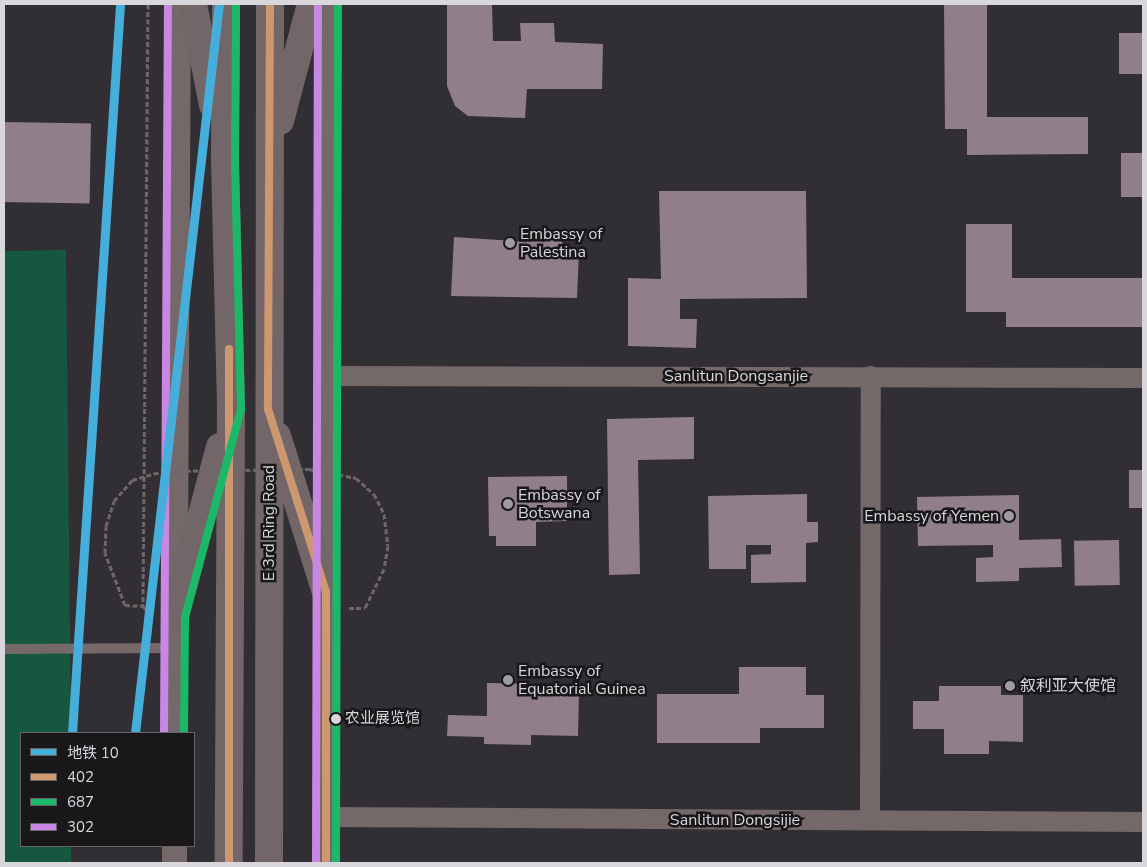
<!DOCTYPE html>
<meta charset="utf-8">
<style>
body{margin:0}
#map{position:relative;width:1147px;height:867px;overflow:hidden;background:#322f34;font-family:"Nunito Sans","Noto Sans SC",sans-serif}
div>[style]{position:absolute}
.green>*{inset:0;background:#16583f}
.building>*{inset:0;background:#907e8b;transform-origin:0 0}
.path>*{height:3px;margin-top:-1.5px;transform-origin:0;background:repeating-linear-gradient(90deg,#6e6667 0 5px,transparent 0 7.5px)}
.service>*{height:10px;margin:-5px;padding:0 5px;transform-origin:5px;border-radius:5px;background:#756868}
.minor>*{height:20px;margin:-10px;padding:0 10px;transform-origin:10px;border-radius:10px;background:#756868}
.tertiary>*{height:25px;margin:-12.5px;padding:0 12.5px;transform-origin:12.5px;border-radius:12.5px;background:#756868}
.trunk>*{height:28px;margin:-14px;padding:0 14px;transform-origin:14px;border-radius:14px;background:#726668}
.path-bridge>*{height:3px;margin-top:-1.5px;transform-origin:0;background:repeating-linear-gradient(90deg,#6e6667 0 5px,transparent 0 7.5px)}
.bus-1>*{height:8px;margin:-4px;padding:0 4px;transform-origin:4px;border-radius:4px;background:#cd976f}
.bus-2>*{height:8px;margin:-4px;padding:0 4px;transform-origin:4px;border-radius:4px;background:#1ab867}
.bus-3>*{height:8px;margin:-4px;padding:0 4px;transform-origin:4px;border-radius:4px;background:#c787e3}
.metro-1>*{height:9px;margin:-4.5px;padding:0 4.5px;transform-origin:4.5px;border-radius:4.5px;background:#46aeda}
.dots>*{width:14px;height:14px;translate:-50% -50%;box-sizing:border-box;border:2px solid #19171a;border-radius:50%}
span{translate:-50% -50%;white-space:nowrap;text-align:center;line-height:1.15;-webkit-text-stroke:5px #19171a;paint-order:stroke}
.bus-label{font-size:15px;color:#d9d7db}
.left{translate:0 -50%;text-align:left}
.poi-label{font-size:16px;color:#d9d7db}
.right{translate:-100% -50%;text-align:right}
.street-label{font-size:16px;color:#d9d7db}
.frame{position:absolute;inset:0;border:5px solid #d9d7db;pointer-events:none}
.legend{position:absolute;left:20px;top:732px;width:175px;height:115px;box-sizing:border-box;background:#19171a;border:1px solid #666467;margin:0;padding:6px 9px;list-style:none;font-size:15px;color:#d9d7db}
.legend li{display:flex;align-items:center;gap:10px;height:25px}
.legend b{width:25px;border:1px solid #666467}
</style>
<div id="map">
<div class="green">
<i style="clip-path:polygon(66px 250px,71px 733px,21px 733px,21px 846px,71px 846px,71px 863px,4px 863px,4px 251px)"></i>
</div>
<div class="building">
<i style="clip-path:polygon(447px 4px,492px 4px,493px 41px,521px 41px,520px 23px,554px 23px,555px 42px,603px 44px,602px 89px,527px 89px,525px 118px,468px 116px,455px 106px,447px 86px)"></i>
<i style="clip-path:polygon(944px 4px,987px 4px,987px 117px,1088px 117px,1088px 154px,967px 155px,967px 129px,945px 129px)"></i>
<i style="left:1143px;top:33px;width:41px;height:24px;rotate:90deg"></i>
<i style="left:4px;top:122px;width:87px;height:80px;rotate:1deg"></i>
<i style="left:1143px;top:153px;width:44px;height:22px;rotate:90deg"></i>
<i style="clip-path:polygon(659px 191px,806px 191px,807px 298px,680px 299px,680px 319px,697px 319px,696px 348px,628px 346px,628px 278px,661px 279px)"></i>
<i style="clip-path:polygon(966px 224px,1012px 224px,1012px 278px,1143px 278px,1143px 327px,1006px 327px,1006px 312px,966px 312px)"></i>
<i style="clip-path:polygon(528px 228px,561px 232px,563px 251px,579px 251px,577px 298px,451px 296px,454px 237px,527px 242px)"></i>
<i style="clip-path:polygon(694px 417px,694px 459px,638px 460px,640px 574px,609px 575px,607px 419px)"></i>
<i style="left:1129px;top:470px;width:14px;height:38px"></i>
<i style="clip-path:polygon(567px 476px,567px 521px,536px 522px,536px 546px,496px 546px,496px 536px,489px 536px,488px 477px)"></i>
<i style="clip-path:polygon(807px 494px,807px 522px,818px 522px,818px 542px,806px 543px,806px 582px,751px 583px,751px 555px,771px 554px,771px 545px,746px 545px,746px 569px,709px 569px,708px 496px)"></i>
<i style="clip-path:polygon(1019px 495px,1019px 540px,1061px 539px,1062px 567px,1019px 568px,1019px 581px,976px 582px,976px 558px,993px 557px,993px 545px,918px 546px,917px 497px)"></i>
<i style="left:1119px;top:540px;width:45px;height:45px;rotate:89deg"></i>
<i style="clip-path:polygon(739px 667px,806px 667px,806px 695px,824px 695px,824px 728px,760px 728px,760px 743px,657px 743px,657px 694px,739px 694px)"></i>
<i style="clip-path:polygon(487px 683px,525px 684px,525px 691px,579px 692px,578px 736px,531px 735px,531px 745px,484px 744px,484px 737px,447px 736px,448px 715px,487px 716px)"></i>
<i style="clip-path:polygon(939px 686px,1001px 686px,1001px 695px,1023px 695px,1023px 742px,989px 741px,989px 754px,944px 754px,944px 729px,913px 729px,913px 701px,939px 701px)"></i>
</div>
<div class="path">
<i style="left:148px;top:4px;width:602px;rotate:90.48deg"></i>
<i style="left:143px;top:606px;width:13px;rotate:51deg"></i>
<i style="left:125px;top:605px;width:18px;rotate:3deg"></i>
<i style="left:349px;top:608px;width:16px"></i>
</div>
<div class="service">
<i style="left:4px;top:649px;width:171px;rotate:-0.3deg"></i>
</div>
<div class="minor">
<i style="left:328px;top:376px;width:815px;rotate:0.14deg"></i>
<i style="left:326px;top:817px;width:817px;rotate:0.35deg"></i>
<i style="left:870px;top:820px;width:444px;rotate:-89.9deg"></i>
</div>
<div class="tertiary">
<i style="left:174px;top:733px;width:729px;rotate:-89.69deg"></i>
<i style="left:174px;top:863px;width:17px;rotate:-90deg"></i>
<i style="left:326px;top:863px;width:859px;rotate:-89.87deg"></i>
</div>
<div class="trunk">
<i style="left:193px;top:4px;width:103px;rotate:78.8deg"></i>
<i style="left:226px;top:4px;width:156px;rotate:90.4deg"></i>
<i style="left:225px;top:160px;width:249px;rotate:88.6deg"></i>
<i style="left:231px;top:409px;width:454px;rotate:90.3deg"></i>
<i style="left:280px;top:121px;width:121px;rotate:-75.2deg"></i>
<i style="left:277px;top:436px;width:164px;rotate:72.6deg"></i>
<i style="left:175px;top:616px;width:175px;rotate:-75.1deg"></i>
<i style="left:269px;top:863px;width:859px;rotate:-89.93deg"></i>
</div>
<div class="path-bridge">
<i style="left:125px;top:605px;width:56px;rotate:-111deg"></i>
<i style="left:105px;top:553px;width:27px;rotate:-88deg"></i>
<i style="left:106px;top:526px;width:26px;rotate:-72deg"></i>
<i style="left:114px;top:501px;width:28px;rotate:-49deg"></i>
<i style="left:132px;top:480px;width:32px;rotate:-16deg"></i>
<i style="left:163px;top:471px;width:146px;rotate:-0.8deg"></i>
<i style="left:309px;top:469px;width:48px;rotate:10.8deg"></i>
<i style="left:356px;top:478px;width:24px;rotate:42deg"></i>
<i style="left:374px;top:494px;width:22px;rotate:63deg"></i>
<i style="left:384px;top:514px;width:32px;rotate:83deg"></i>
<i style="left:388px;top:546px;width:23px;rotate:100deg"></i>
<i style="left:384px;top:569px;width:43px;rotate:116deg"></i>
</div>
<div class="bus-1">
<i style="left:270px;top:4px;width:405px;rotate:90.3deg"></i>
<i style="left:268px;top:409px;width:192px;rotate:72.4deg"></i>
<i style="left:326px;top:592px;width:271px;rotate:90deg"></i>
<i style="left:229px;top:349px;width:514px;rotate:90deg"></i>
</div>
<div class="bus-2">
<i style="left:184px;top:733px;width:116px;rotate:-89.5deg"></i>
<i style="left:185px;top:617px;width:214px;rotate:-74.9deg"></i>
<i style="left:241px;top:410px;width:250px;rotate:-91.4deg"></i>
<i style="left:235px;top:160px;width:156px;rotate:-89.6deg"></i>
<i style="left:336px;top:863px;width:859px;rotate:-89.87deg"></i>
</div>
<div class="bus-3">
<i style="left:164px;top:733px;width:729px;rotate:-89.69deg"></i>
<i style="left:316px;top:863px;width:859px;rotate:-89.87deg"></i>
</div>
<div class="metro-1">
<i style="left:72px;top:733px;width:731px;rotate:-86.23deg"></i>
<i style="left:135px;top:733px;width:734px;rotate:-83.43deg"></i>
</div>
<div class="dots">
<i style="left:510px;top:243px;background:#9f9ca1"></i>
<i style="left:508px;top:504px;background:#9f9ca1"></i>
<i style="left:1009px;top:516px;background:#9f9ca1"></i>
<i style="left:508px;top:680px;background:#9f9ca1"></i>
<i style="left:1010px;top:686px;background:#9f9ca1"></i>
<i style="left:336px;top:719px;background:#d9d7db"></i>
</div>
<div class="bus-label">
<span class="left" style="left:345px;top:719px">农业展览馆</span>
</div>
<div class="poi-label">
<span class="left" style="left:520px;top:243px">Embassy of<br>Palestina</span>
<span class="left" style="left:518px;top:504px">Embassy of<br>Botswana</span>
<span class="right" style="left:999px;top:516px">Embassy of Yemen</span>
<span class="left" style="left:518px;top:680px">Embassy of<br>Equatorial Guinea</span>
<span class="left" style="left:1020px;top:686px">叙利亚大使馆</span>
</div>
<div class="street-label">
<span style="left:736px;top:376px">Sanlitun Dongsanjie</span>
<span style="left:269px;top:523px;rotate:-90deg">E 3rd Ring Road</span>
<span style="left:735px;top:820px">Sanlitun Dongsijie</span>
</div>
<div class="frame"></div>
<ul class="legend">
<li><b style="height:6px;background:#46aeda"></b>地铁 10</li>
<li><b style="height:6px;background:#cd976f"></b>402</li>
<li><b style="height:6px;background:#1ab867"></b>687</li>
<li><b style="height:6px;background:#c787e3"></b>302</li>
</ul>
</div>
